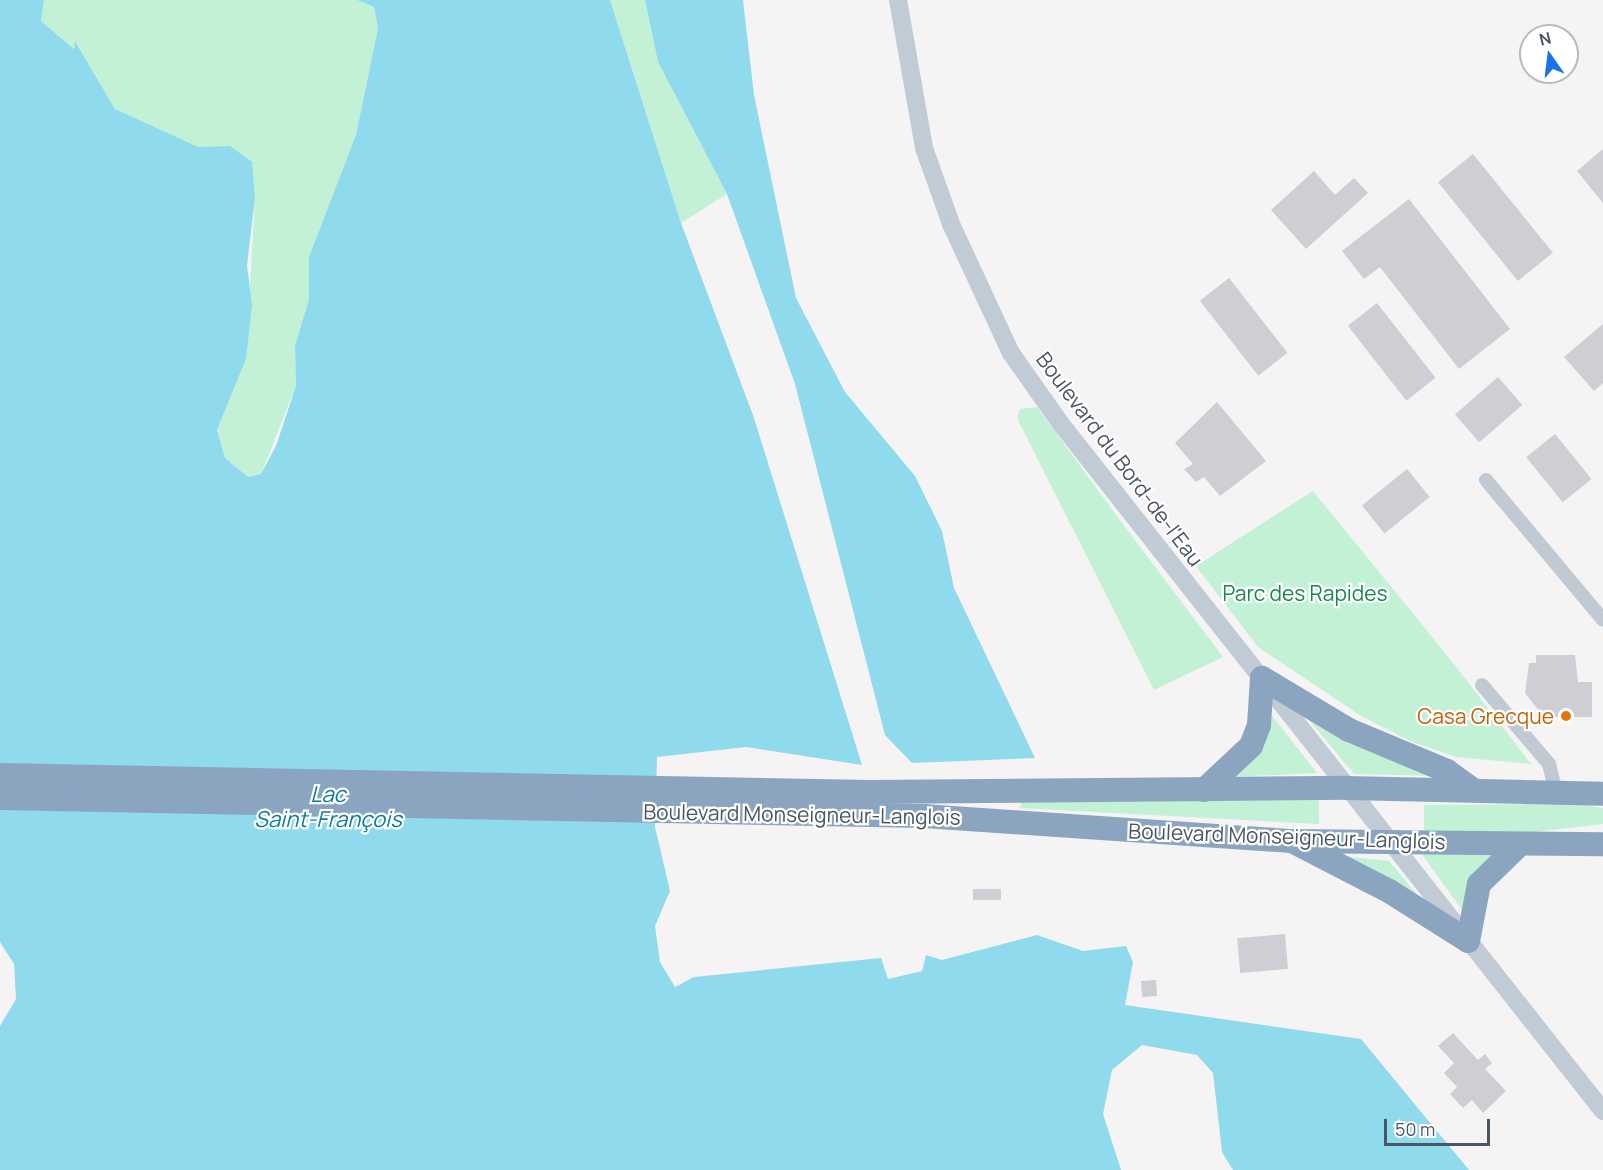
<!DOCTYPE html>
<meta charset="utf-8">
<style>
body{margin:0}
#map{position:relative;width:1603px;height:1170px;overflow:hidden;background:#f5f3f3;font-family:Manrope,sans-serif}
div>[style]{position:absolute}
.green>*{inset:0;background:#c3f1d5}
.water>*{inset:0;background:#90daee}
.building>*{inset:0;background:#cdcfd5;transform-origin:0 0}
.street>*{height:14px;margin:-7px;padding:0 7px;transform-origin:7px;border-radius:7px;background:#c1cad2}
.secondary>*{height:18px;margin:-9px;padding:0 9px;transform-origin:9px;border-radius:9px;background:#c1cbd6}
.highway>*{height:24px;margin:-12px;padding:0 12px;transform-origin:12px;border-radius:12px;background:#8ba5c1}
.dots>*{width:16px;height:16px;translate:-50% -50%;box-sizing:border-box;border:3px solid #fff;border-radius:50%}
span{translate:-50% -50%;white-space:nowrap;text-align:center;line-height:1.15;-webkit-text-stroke:4.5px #fff;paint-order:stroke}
.street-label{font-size:21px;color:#4a5661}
.park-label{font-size:21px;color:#17864f}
.food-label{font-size:21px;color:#c56008}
.right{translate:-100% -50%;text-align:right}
.water-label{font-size:22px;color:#0c7c9b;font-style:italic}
.north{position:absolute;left:1519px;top:24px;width:60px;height:60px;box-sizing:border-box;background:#fff;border:2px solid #b7bbc0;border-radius:50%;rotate:346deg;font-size:16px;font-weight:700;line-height:24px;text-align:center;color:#4a5661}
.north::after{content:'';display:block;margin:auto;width:21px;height:27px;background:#1a73e8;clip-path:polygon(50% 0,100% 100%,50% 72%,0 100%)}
.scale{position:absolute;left:1384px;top:1119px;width:106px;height:27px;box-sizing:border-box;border:3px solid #4a5661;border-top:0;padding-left:8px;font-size:18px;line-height:21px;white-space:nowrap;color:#4a5661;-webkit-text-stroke:4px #fff;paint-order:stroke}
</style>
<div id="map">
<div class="green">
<i style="clip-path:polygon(44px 0,357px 0,374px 7px,378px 28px,356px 136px,309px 257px,309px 299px,295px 347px,296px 386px,261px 474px,248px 477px,225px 458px,217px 430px,246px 359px,255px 198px,230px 146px,198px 148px,115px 109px,76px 42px,74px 49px,41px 21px)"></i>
<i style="clip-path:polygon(610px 0,645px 0,658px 62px,727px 194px,681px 223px)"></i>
<i style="clip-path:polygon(1037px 407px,1122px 523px,1223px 657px,1154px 690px,1017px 418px,1020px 409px)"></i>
<i style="clip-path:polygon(1313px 491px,1450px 659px,1531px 764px,1456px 757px,1410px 741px,1361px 716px,1258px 647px,1196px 566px)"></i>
<i style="clip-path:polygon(1295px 703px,1442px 776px,1354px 774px)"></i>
<i style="clip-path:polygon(1266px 708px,1317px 773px,1231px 777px)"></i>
<i style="clip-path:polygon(1319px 800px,1319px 824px,1020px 808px,1022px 802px)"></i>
<i style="clip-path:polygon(1578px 804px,1603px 808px,1603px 824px,1534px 832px,1424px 832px,1424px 805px)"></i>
<i style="clip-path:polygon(1421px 853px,1497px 853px,1465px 914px)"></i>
<i style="clip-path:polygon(1340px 856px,1389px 861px,1429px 909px)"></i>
</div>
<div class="water">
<i style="clip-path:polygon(0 0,44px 0,41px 21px,74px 49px,75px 41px,115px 109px,198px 147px,230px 146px,252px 162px,255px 198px,247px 265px,252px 305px,246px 359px,217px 430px,225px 458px,248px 477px,261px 474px,276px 446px,296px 386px,295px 346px,309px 299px,309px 257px,356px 135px,378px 28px,374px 7px,357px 0,610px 0,681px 223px,754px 418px,862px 765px,746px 747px,657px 757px,655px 827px,670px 891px,655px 926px,660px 962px,675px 987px,694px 977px,881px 958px,888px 979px,922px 971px,926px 955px,942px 960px,1037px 935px,1083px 951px,1126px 946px,1133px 962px,1125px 1005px,1361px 1039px,1469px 1170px,1233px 1170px,1222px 1152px,1213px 1073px,1197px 1055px,1142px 1045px,1112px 1070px,1103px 1114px,1121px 1170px,0 1170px,0 1026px,16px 999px,14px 964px,0 942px)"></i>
<i style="clip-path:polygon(645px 0,743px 0,754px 95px,796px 298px,845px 392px,915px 476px,942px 531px,954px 588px,1035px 758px,912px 763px,885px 735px,795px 384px,727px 194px,658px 62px)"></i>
</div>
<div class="building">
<i style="clip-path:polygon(1603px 149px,1603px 203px,1577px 171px)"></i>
<i style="left:1473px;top:154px;width:127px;height:45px;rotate:51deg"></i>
<i style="clip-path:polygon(1314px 171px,1335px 195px,1354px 178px,1368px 193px,1306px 249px,1271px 210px)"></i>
<i style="clip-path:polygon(1409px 199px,1510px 329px,1459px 369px,1380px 267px,1364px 279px,1342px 251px)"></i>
<i style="left:1229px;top:278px;width:95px;height:37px;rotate:52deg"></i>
<i style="left:1377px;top:303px;width:95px;height:37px;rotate:52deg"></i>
<i style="clip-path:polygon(1603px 324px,1603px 383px,1594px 391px,1564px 357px)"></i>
<i style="left:1498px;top:377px;width:37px;height:57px;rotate:49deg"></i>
<i style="clip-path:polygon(1217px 402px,1266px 461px,1220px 496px,1204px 477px,1196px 482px,1184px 469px,1193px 464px,1175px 443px)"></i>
<i style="left:1555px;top:434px;width:58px;height:37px;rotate:51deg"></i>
<i style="left:1407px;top:469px;width:36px;height:58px;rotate:51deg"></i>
<i style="clip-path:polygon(1536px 655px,1575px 655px,1578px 682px,1592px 682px,1592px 717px,1544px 717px,1525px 693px,1529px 663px,1536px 663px)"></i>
<i style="left:1001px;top:889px;width:11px;height:28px;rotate:90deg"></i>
<i style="left:1285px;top:934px;width:35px;height:48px;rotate:85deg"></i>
<i style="left:1156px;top:980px;width:16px;height:15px;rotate:86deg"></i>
<i style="clip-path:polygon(1453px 1033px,1478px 1060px,1485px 1054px,1492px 1063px,1485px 1069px,1506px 1091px,1483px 1113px,1472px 1100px,1463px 1108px,1450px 1094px,1457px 1087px,1444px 1073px,1454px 1063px,1438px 1046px)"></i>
</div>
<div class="street">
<i style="left:1486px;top:480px;width:182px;rotate:50.1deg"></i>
<i style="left:1482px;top:685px;width:104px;rotate:49.7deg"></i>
<i style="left:1549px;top:764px;width:29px;rotate:76deg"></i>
</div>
<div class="secondary">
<i style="left:898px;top:0;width:150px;rotate:80deg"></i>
<i style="left:924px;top:148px;width:81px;rotate:70.4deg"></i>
<i style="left:951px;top:224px;width:142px;rotate:65.1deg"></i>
<i style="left:1011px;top:353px;width:87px;rotate:54.8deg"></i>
<i style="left:1061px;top:424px;width:875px;rotate:51.73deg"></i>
</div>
<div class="highway">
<i style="left:0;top:775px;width:870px;rotate:1.12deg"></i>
<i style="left:870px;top:792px;width:477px;rotate:-0.5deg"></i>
<i style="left:1347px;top:788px;width:256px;rotate:1.3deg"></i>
<i style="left:1204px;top:790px;width:64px;rotate:-43.1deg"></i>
<i style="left:1251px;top:746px;width:22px;rotate:-69deg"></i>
<i style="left:1259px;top:725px;width:47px;rotate:-86.3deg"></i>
<i style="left:1262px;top:678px;width:101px;rotate:30.9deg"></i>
<i style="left:1349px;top:730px;width:106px;rotate:22.7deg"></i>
<i style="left:1447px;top:771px;width:32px;rotate:36deg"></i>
<i style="left:0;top:798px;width:924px;rotate:1.12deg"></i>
<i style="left:924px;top:816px;width:369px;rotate:3.9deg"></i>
<i style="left:1292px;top:841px;width:311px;rotate:0.6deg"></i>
<i style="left:1292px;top:841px;width:109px;rotate:27.3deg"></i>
<i style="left:1389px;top:891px;width:93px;rotate:32.3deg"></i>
<i style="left:1468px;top:941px;width:58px;rotate:-79.1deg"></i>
<i style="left:1479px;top:884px;width:57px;rotate:-44.3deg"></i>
</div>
<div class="dots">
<i style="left:1566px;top:716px;background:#e8710a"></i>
</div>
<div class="street-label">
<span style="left:1120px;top:459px;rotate:53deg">Boulevard du Bord-de-l'Eau</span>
<span style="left:802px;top:814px;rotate:1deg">Boulevard Monseigneur-Langlois</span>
<span style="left:1287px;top:836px;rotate:2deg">Boulevard Monseigneur-Langlois</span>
</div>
<div class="park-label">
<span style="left:1305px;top:593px">Parc des Rapides</span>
</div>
<div class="food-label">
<span class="right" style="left:1554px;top:716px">Casa Grecque</span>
</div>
<div class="water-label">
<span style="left:328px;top:807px">Lac<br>Saint-François</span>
</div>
<div class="north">N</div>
<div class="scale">50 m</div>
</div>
